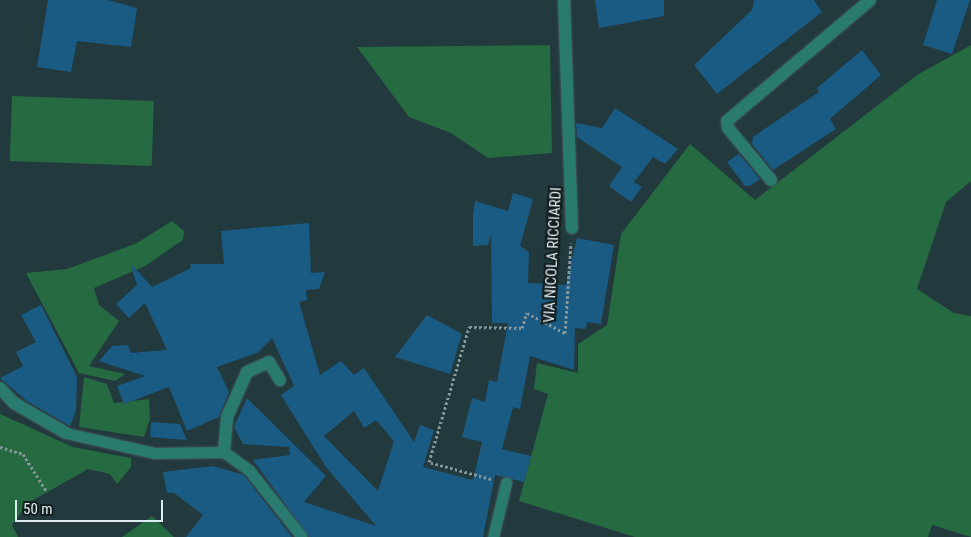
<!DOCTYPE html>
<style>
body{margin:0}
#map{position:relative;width:971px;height:537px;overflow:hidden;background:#22393e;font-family:"Roboto Condensed",sans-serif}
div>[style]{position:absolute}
.green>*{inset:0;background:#256a40;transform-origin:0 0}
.building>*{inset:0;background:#1a5b84}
.path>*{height:3px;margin-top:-1.5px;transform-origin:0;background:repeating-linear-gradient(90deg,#85979b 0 2.5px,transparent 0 5px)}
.roads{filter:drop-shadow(0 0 1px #40565a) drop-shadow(0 0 1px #40565a)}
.lane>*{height:11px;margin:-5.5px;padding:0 5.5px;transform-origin:5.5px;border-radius:5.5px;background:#297a6f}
.street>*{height:12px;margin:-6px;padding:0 6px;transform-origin:6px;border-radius:6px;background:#297a6f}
span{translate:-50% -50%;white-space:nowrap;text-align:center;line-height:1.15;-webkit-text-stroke:4.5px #141e20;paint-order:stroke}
.street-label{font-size:15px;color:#dfecef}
.scale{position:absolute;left:15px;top:500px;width:148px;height:22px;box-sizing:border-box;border:2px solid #dfecef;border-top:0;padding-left:6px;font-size:15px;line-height:18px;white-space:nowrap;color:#dfecef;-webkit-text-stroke:4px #141e20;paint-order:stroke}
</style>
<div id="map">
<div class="green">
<i style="clip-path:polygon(550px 45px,552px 153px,488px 158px,451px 133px,409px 117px,357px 47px)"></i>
<i style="clip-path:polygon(971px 45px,971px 181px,946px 202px,917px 289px,954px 313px,971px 316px,971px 537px,932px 525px,928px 537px,635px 537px,519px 501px,548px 394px,534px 389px,537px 363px,578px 373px,578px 344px,607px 325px,621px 234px,690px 144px,755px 200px,917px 75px)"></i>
<i style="left:12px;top:96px;width:142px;height:65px;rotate:2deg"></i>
<i style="clip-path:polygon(172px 221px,184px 231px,183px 240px,145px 266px,94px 288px,99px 305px,119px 321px,89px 366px,125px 374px,115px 381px,79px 373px,26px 273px,67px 269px,137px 243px)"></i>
<i style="clip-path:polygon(84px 377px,107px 384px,114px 403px,149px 399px,150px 419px,144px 437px,79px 427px)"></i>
<i style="clip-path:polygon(0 414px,73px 447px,131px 458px,131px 467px,117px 484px,110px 474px,88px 469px,28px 503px,12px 525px,18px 537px,0 537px)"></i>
<i style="clip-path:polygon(152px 516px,174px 537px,122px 537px)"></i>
</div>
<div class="building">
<i style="clip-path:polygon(48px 0,108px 0,137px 8px,131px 47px,77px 41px,71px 72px,37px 67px)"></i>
<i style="clip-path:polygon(595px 0,664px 0,664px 16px,599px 28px)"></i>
<i style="clip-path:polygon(754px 0,814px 0,822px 12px,717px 94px,694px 65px,752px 10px)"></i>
<i style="clip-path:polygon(937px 0,970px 0,952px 54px,923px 45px)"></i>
<i style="clip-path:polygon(862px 50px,881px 75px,830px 119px,836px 129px,773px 170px,752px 144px,753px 137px,819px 92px,817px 88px)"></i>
<i style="clip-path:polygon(615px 108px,678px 149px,665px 164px,653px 157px,634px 182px,642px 187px,631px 202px,609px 186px,622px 167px,577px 137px,576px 123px,602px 128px)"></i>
<i style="clip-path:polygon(739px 154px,760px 179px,750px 186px,745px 186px,727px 162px)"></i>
<i style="clip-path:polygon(evenodd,513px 193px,533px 199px,520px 246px,529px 252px,528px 283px,566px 285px,577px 238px,614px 245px,601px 324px,587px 322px,586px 329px,575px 328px,574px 370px,530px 356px,520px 409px,513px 407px,502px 449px,531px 456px,524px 482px,495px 475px,483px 537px,309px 537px,253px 460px,290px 455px,289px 447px,243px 444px,234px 427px,247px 398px,326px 476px,304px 502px,376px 526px,326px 467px,281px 395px,294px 386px,272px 338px,257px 353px,217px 367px,229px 392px,219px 417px,187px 431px,169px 387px,124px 404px,117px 386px,145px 376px,99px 361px,112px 346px,128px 345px,131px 353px,167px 350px,145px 303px,129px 318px,116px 304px,137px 285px,130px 263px,152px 287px,191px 268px,190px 264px,224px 264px,221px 231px,309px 223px,311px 273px,325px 272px,319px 289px,306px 290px,307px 300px,299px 302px,320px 375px,341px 361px,354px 375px,364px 368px,414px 442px,420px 425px,434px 430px,423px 467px,473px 480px,482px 442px,462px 437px,472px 398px,485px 402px,489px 380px,497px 382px,508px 323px,492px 323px,491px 235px,488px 245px,473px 246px,473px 214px,475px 201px,508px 211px,513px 193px,354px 411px,364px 428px,376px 420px,394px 441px,378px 491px,324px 436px,354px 411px)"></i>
<i style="clip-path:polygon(41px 305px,77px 377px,76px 411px,70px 426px,27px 401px,0 378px,23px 366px,16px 352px,36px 342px,21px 315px)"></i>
<i style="clip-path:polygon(427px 315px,462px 334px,450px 374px,395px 357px)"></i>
<i style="clip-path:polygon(151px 422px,180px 424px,187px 440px,150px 437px)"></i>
<i style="clip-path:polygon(213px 466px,244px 475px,292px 537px,186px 537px,203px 515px,174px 493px,167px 493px,163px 472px)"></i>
</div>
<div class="path">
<i style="left:0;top:447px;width:24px;rotate:17deg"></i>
<i style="left:23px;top:454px;width:45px;rotate:57.7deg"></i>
<i style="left:491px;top:479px;width:64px;rotate:-164.7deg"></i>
<i style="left:429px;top:462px;width:141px;rotate:-73.5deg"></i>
<i style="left:469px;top:327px;width:53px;rotate:1.1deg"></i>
<i style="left:522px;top:328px;width:16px;rotate:-72deg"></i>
<i style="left:527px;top:313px;width:43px;rotate:27.8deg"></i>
<i style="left:565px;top:333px;width:90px;rotate:-86.2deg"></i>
</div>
<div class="roads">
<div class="lane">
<i style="left:66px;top:433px;width:90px;rotate:12.8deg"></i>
<i style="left:154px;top:453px;width:70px;rotate:-0.8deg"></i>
<i style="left:224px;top:452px;width:31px;rotate:36deg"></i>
<i style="left:249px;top:470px;width:85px;rotate:51.7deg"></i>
<i style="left:493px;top:537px;width:56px;rotate:-76.5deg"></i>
</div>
<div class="street">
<i style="left:564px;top:0;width:228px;rotate:88deg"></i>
<i style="left:771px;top:180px;width:67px;rotate:-129.6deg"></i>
<i style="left:728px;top:128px;width:7px;rotate:-98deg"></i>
<i style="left:727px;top:121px;width:187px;rotate:-40.2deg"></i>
<i style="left:0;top:388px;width:21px;rotate:47deg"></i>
<i style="left:14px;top:403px;width:60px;rotate:30deg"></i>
<i style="left:224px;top:452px;width:35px;rotate:-85deg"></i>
<i style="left:227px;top:417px;width:49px;rotate:-66deg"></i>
<i style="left:247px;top:372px;width:24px;rotate:-24deg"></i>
<i style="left:269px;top:362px;width:21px;rotate:59deg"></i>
</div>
</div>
<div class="street-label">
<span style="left:553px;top:255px;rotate:-87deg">VIA NICOLA RICCIARDI</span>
</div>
<div class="scale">50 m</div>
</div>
